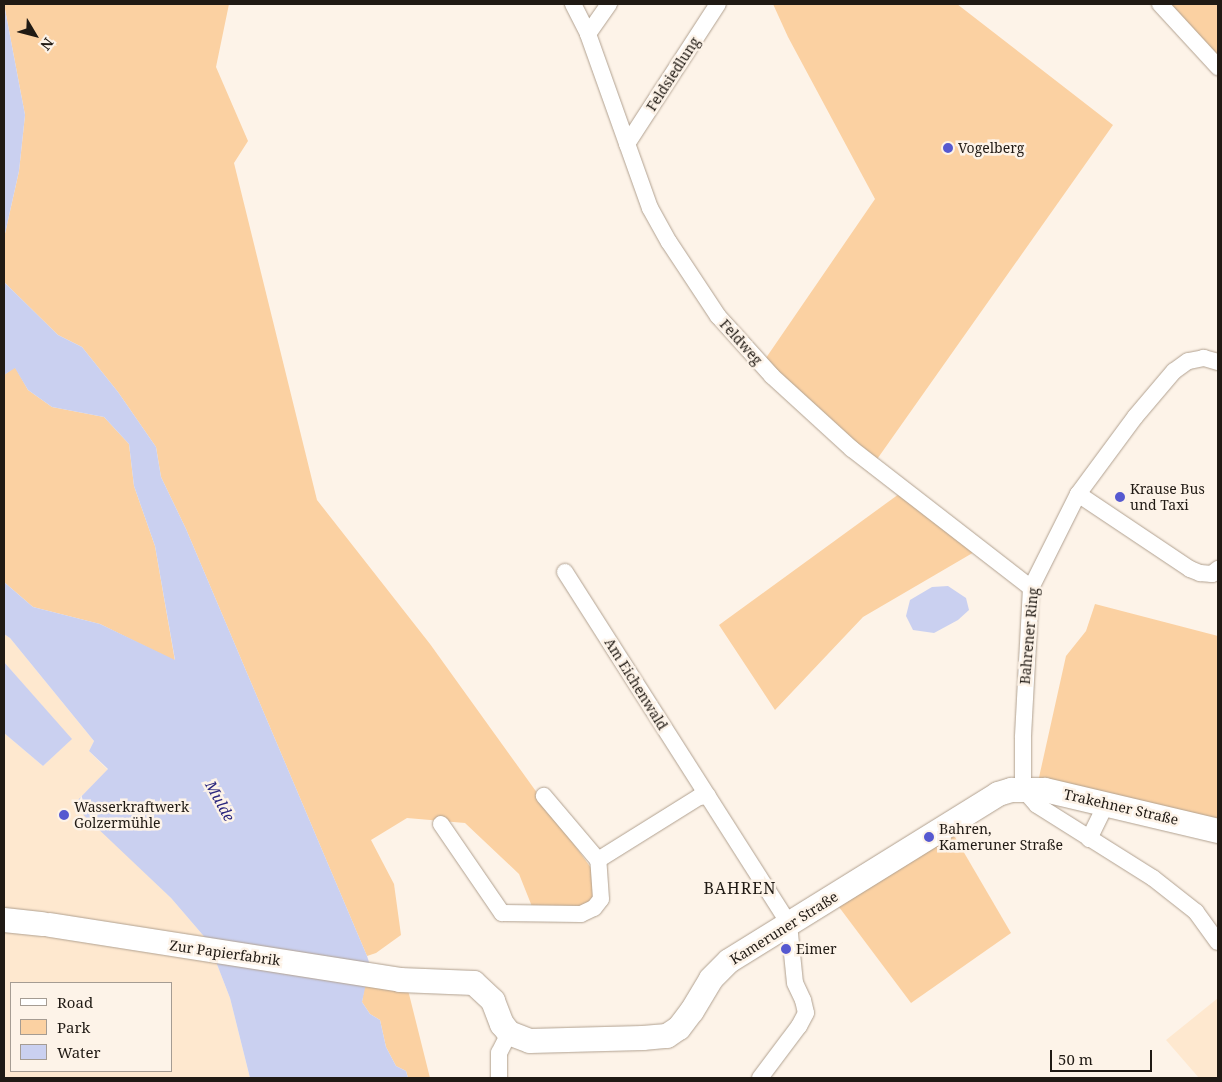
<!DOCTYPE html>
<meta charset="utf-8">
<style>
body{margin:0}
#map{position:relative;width:1222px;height:1082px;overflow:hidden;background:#fdf3e8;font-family:"Noto Serif",serif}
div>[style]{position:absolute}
.built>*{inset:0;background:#fee8cf}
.green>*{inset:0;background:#fbd1a2}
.water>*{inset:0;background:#cad0f0}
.roads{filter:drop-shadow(0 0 1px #b1a190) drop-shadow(0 0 1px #b1a190)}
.street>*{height:16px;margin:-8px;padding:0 8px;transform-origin:8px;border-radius:8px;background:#fff}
.secondary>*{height:24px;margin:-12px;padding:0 12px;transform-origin:12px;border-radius:12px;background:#fff}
.dots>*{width:14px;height:14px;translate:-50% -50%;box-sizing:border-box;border:2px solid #fdf3e8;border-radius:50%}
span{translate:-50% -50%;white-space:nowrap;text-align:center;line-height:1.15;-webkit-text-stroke:5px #fdf3e8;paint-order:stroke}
.street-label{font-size:14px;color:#201a14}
.poi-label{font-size:14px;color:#201a14}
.left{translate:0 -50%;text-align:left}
.water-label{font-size:15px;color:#29257d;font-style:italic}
.quarter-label{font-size:16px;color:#201a14;letter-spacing:1px}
.frame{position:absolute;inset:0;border:5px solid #201a14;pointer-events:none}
.legend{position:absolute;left:10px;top:982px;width:162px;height:90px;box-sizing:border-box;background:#fdf3e8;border:1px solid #a59c93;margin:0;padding:6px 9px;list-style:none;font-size:15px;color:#201a14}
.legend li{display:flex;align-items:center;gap:10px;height:25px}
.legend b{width:25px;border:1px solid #a59c93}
.north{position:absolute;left:10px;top:10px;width:50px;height:50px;-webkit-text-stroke:4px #fdf3e8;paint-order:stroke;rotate:127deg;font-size:14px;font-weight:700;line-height:20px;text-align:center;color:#201a14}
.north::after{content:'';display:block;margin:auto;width:18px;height:22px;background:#201a14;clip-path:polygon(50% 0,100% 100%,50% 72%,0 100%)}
.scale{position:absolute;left:1050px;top:1050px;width:102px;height:22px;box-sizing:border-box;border:2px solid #201a14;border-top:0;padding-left:6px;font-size:15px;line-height:18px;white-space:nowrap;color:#201a14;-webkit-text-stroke:4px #fdf3e8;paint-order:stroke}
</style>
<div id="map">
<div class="built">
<i style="clip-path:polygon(evenodd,4px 634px,10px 638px,94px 741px,89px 751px,108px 770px,74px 804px,171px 898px,208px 941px,230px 998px,250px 1078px,4px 1078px,4px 733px,43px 766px,71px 739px,4px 662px,4px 634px,11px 983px,171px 983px,171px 1071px,11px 1071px,11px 983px)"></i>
<i style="clip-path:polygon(1218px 998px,1218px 1078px,1199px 1078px,1166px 1040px)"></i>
</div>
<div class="green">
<i style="clip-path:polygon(4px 4px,229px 4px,216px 67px,248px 141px,234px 163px,317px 500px,430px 644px,594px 872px,595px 893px,590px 905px,576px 910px,533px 909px,519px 874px,465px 823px,407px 818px,371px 840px,394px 884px,401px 935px,376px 953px,367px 956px,186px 529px,161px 477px,156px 447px,118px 392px,82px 347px,58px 335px,4px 282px,4px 238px,19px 171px,25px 115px)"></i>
<i style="clip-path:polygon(773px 4px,957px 4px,1113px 125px,868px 472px,757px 371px,875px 199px,788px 37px)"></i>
<i style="clip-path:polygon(1160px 4px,1218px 4px,1218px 68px)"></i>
<i style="clip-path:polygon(15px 367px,28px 390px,52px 407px,104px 417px,129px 444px,134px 486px,155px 546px,175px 661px,100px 624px,33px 607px,4px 582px,4px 375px)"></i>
<i style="clip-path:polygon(899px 494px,976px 551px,863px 617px,775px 710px,719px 625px)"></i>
<i style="clip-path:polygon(1095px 604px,1218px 636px,1218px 822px,1038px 782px,1066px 656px,1086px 631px)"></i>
<i style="clip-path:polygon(952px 832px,1011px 933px,911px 1003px,836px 903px)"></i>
<i style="clip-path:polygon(365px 983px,408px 990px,430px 1078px,408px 1078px,406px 1071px,396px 1066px,386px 1047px,380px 1020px,370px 1014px,362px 1002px)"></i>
</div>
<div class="water">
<i style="clip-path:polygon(4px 4px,25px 115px,19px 171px,4px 238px)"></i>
<i style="clip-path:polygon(4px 282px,58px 335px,82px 347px,118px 392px,156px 447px,161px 477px,186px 529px,367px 956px,370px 965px,362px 1002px,370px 1014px,380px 1020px,386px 1047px,396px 1066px,406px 1071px,408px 1078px,250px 1078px,230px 998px,208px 941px,171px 898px,73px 805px,108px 769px,89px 751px,94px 741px,10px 638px,4px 634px,4px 582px,33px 607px,100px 624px,175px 660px,155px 546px,134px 486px,129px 444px,104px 417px,52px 407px,28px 390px,15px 368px,4px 375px)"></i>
<i style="clip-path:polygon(948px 586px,966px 598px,969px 610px,958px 620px,934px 633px,913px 630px,906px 616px,910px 600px,932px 587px)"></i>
<i style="clip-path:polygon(4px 662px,72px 739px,43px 766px,4px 733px)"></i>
</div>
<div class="roads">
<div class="street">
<i style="left:573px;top:4px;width:34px;rotate:63deg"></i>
<i style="left:588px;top:34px;width:185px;rotate:70.4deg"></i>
<i style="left:650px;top:208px;width:39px;rotate:61deg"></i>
<i style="left:669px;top:242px;width:89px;rotate:56.5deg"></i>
<i style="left:718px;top:316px;width:81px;rotate:48deg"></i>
<i style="left:772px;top:376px;width:108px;rotate:42.4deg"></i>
<i style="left:852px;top:449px;width:227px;rotate:37.8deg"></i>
<i style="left:1160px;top:4px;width:86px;rotate:47.4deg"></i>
<i style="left:588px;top:34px;width:37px;rotate:-55deg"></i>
<i style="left:627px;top:144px;width:167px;rotate:-57deg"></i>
<i style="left:1218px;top:362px;width:15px;rotate:-164deg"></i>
<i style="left:1204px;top:358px;width:16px;rotate:169deg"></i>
<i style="left:1188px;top:361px;width:17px;rotate:144deg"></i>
<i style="left:1174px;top:371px;width:60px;rotate:130.3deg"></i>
<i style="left:1135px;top:417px;width:96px;rotate:126.5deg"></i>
<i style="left:1078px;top:494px;width:105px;rotate:116.6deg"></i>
<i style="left:1031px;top:588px;width:150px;rotate:93.1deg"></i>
<i style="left:1023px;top:738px;width:51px;rotate:90deg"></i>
<i style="left:1023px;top:789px;width:21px;rotate:49deg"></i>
<i style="left:1037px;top:805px;width:137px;rotate:32.2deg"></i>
<i style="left:1153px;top:878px;width:55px;rotate:38.3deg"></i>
<i style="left:1196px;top:912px;width:37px;rotate:54deg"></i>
<i style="left:1078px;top:494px;width:135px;rotate:33.8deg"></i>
<i style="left:1190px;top:569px;width:11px;rotate:22deg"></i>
<i style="left:1200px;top:573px;width:12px;rotate:5deg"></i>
<i style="left:1212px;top:574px;width:8px;rotate:-40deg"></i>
<i style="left:565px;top:572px;width:417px;rotate:57.5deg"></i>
<i style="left:789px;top:924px;width:59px;rotate:84.2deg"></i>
<i style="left:795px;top:983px;width:19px;rotate:65deg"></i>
<i style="left:803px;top:1000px;width:13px;rotate:77deg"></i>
<i style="left:806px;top:1013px;width:15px;rotate:118deg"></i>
<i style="left:799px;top:1026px;width:65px;rotate:126.9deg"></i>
<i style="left:441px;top:824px;width:108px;rotate:55.6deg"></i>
<i style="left:502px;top:913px;width:79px;rotate:0.7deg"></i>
<i style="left:581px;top:914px;width:14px;rotate:-25deg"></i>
<i style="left:594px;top:908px;width:11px;rotate:-52deg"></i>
<i style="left:601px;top:899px;width:39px;rotate:-94deg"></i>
<i style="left:598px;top:860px;width:84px;rotate:-130.2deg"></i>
<i style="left:1089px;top:839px;width:39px;rotate:-64deg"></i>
<i style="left:598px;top:860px;width:119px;rotate:-32deg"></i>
<i style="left:699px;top:797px;width:9px;rotate:-6deg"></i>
<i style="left:499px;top:1078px;width:25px;rotate:-90deg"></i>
<i style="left:499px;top:1053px;width:22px;rotate:-63deg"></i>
</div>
<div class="secondary">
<i style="left:4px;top:920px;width:39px;rotate:6deg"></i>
<i style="left:50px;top:925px;width:354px;rotate:8.9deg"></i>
<i style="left:400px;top:980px;width:74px;rotate:2.3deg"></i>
<i style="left:474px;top:983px;width:26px;rotate:43deg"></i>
<i style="left:493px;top:1001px;width:25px;rotate:69deg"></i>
<i style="left:502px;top:1024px;width:11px;rotate:52deg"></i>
<i style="left:509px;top:1033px;width:22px;rotate:21deg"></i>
<i style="left:530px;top:1041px;width:113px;rotate:-1.5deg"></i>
<i style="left:643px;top:1038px;width:24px;rotate:-5deg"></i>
<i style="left:667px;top:1036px;width:14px;rotate:-34deg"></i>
<i style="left:679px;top:1028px;width:21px;rotate:-53deg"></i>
<i style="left:692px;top:1011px;width:37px;rotate:-59deg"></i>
<i style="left:711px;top:979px;width:25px;rotate:-45deg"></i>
<i style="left:729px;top:961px;width:317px;rotate:-31.8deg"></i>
<i style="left:998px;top:794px;width:14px;rotate:-17deg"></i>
<i style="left:1011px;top:790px;width:34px"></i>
<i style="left:1045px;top:790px;width:178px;rotate:13.3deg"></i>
</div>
</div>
<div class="dots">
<i style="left:948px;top:148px;background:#5659d0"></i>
<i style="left:1120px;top:497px;background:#5659d0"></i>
<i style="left:64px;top:815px;background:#5659d0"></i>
<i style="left:929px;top:837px;background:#5659d0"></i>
<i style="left:786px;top:949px;background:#5659d0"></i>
</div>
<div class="street-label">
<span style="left:673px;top:74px;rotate:-57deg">Feldsiedlung</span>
<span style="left:741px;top:342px;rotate:48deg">Feldweg</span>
<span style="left:1029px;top:636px;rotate:-85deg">Bahrener Ring</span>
<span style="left:636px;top:684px;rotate:58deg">Am Eichenwald</span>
<span style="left:1121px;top:807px;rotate:13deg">Trakehner Straße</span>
<span style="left:784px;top:928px;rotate:-32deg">Kameruner Straße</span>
<span style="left:225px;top:953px;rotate:8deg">Zur Papierfabrik</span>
</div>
<div class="poi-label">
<span class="left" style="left:958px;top:148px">Vogelberg</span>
<span class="left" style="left:1130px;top:497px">Krause Bus<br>und Taxi</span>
<span class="left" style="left:74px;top:815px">Wasserkraftwerk<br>Golzermühle</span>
<span class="left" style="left:939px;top:837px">Bahren,<br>Kameruner Straße</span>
<span class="left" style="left:796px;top:949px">Eimer</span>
</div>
<div class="water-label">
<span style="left:220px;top:801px;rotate:61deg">Mulde</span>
</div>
<div class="quarter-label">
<span style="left:740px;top:888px">BAHREN</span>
</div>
<div class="frame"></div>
<ul class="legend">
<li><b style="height:6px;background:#fff"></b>Road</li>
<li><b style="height:14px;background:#fbd1a2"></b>Park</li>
<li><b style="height:14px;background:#cad0f0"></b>Water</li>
</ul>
<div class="north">N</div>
<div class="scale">50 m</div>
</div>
